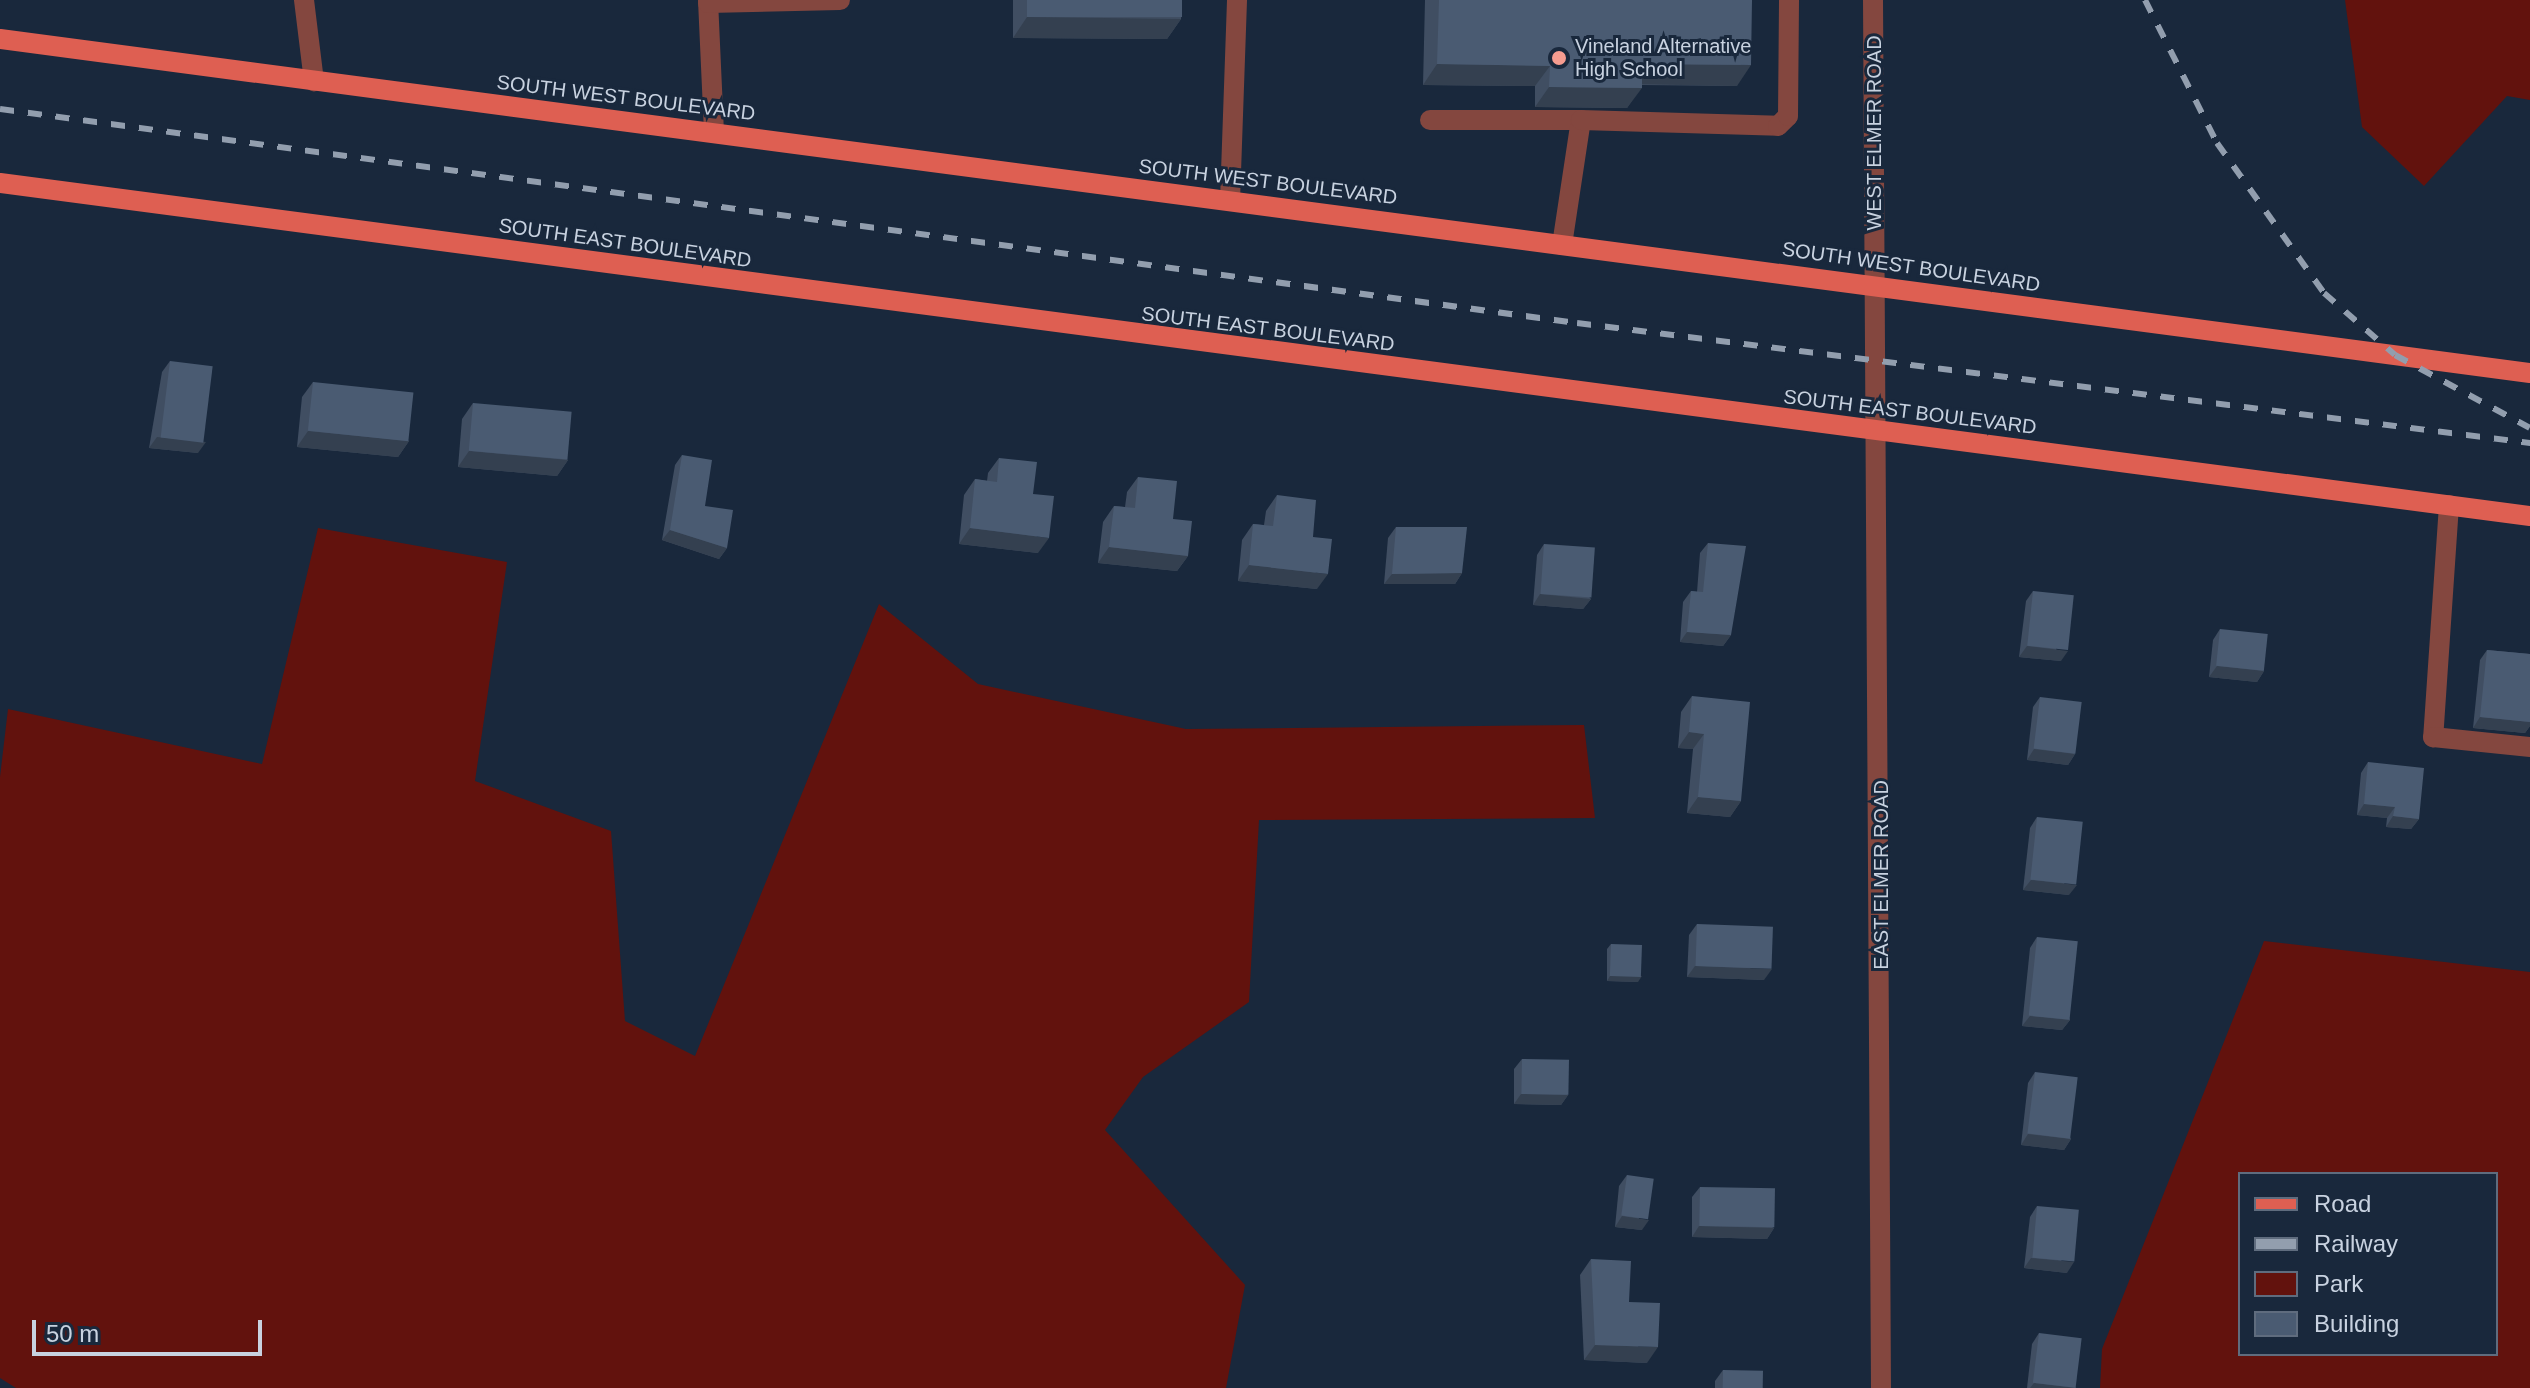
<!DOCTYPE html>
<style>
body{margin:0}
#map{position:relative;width:2530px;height:1388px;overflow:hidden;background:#19283c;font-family:Helvetica,sans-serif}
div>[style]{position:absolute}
.green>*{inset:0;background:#62120d}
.minor>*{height:20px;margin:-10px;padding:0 10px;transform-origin:10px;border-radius:10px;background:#84473f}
.major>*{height:20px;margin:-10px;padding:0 10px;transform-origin:10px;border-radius:10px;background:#de5f52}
.rail>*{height:6px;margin-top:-3px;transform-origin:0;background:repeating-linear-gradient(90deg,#929eae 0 14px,transparent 0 28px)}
.wall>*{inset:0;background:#404e62}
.shaded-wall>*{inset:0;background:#344050}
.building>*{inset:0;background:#4a5b72;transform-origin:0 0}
.dots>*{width:22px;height:22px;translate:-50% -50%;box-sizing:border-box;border:4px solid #19283c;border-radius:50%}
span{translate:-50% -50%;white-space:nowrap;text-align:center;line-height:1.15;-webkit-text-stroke:6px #19283c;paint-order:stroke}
.poi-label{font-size:20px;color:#c8d2e0}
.left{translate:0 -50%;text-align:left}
.street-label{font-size:20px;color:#c8d2e0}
.legend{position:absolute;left:2238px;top:1172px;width:260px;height:184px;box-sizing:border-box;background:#19283c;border:2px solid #5f6c7e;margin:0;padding:10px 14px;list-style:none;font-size:24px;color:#c8d2e0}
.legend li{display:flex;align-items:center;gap:16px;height:40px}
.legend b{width:40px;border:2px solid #5f6c7e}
.scale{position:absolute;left:32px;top:1320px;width:230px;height:36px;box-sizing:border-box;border:4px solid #c8d2e0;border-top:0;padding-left:10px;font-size:24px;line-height:28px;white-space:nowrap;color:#c8d2e0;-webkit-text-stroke:6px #19283c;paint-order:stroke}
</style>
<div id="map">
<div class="green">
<i style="clip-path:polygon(2345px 0,2530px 0,2530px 100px,2507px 96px,2424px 186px,2362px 127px)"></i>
<i style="clip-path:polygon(318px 528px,507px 562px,475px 781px,611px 831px,625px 1021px,695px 1056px,879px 604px,978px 684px,1186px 729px,1584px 725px,1595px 818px,1259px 820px,1249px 1002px,1143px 1077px,1105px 1130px,1245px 1285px,1226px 1388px,16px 1388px,0 1378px,0 777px,8px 709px,262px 764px)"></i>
<i style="clip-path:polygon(evenodd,2264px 941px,2530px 972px,2530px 1388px,2100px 1388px,2102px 1349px,2264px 941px,2240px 1174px,2496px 1174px,2496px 1354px,2240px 1354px,2240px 1174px)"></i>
</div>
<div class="minor">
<i style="left:304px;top:0;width:82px;rotate:83deg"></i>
<i style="left:708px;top:0;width:133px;rotate:87.4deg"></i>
<i style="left:1873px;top:0;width:1388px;rotate:89.67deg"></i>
<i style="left:708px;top:3px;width:132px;rotate:-1.3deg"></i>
<i style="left:1430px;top:120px;width:151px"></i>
<i style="left:1230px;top:201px;width:201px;rotate:-88deg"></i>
<i style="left:1562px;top:245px;width:126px;rotate:-81.4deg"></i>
<i style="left:1581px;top:120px;width:197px;rotate:1.7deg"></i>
<i style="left:1778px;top:126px;width:14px;rotate:-45deg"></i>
<i style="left:1788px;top:116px;width:116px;rotate:-89.5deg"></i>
<i style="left:2449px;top:505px;width:233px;rotate:93.9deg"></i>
<i style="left:2433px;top:737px;width:98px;rotate:5.9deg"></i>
</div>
<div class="major">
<i style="left:0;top:39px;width:2552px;rotate:7.52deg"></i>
<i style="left:0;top:183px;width:2552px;rotate:7.5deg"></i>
</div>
<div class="rail">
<i style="left:2145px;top:0;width:160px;rotate:63.3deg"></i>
<i style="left:2217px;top:143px;width:184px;rotate:54.5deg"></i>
<i style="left:2324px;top:293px;width:94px;rotate:41.1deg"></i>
<i style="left:2395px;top:355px;width:153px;rotate:28.4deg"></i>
<i style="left:0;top:109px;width:1591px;rotate:7.73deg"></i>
<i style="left:1577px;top:323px;width:961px;rotate:7.18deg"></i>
</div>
<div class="wall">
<i style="clip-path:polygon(1013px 0,1182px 0,1181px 19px,1167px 39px,1013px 38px)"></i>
<i style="clip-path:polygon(1425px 0,1752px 0,1737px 86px,1642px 85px,1627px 108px,1535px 107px,1535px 86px,1423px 85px)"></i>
<i style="clip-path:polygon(170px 361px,198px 453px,149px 448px,162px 372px)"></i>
<i style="clip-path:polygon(313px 382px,409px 441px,398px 457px,297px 447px,302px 397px)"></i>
<i style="clip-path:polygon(473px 403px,568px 460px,557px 476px,458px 467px,462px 419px)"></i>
<i style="clip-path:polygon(682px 455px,705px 506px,727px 548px,719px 559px,662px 540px,675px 465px)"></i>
<i style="clip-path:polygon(999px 458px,1033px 494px,1038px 553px,959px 544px,964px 495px,975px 479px,987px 481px,988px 473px)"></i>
<i style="clip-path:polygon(1138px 477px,1173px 519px,1188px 556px,1177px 571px,1098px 563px,1103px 522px,1114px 506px,1125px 507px,1127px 492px)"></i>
<i style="clip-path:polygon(1277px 495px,1313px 537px,1317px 589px,1238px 581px,1242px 540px,1253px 524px,1264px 525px,1266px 511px)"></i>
<i style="clip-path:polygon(1396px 527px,1462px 573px,1455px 584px,1384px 584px,1388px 538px)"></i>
<i style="clip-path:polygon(1708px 543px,1731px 635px,1723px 646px,1680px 642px,1683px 602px,1691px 591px,1697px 592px,1700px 553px)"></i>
<i style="clip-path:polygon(1544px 544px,1591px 599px,1583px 609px,1533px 605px,1537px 555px)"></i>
<i style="clip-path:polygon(2033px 591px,2061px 661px,2019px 657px,2026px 601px)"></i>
<i style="clip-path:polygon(2220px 629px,2264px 671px,2257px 682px,2209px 677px,2213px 640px)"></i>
<i style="clip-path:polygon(2487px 650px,2530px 654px,2530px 726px,2525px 733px,2473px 728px,2480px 660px)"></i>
<i style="clip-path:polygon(1692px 696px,1741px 801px,1730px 817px,1687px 813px,1693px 749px,1678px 748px,1681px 712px)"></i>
<i style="clip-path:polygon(2040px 697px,2075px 754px,2068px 765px,2027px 760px,2033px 707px)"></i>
<i style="clip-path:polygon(2368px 762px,2419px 819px,2411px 829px,2386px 827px,2387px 818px,2357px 815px,2361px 773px)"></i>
<i style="clip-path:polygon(2037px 817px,2069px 895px,2023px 890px,2030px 828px)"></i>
<i style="clip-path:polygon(1697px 924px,1764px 980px,1687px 977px,1689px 935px)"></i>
<i style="clip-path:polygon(2037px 937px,2070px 1020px,2062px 1030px,2022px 1026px,2030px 948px)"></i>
<i style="clip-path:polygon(1611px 944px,1638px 982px,1607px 981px,1607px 949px)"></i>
<i style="clip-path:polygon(1522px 1059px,1568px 1095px,1561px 1105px,1514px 1104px,1514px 1069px)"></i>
<i style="clip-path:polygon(2035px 1072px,2071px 1139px,2064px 1150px,2021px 1145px,2028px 1083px)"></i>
<i style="clip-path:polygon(1627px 1175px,1642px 1230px,1615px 1227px,1619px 1186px)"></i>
<i style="clip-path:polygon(1700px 1187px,1774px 1228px,1767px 1239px,1692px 1237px,1692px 1197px)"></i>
<i style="clip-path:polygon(2037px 1206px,2067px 1273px,2024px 1268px,2030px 1217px)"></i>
<i style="clip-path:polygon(1591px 1259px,1647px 1363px,1584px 1360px,1580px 1275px)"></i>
<i style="clip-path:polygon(2039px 1333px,2076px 1388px,2027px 1388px,2032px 1344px)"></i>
<i style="clip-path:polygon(1723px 1370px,1763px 1388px,1715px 1388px,1715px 1381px)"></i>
</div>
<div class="shaded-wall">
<i style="clip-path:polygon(1027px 17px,1181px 19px,1167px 39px,1013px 38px)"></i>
<i style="clip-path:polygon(1437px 64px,1550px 66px,1535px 86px,1423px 85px)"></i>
<i style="clip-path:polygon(1642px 64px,1751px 65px,1737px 86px,1627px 84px)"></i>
<i style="clip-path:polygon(1549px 87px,1642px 88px,1627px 108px,1535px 107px)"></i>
<i style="clip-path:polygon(308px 431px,409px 441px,398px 457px,297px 447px)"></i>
<i style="clip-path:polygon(157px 437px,206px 442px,198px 453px,149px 448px)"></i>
<i style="clip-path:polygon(469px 451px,568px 460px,557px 476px,458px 467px)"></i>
<i style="clip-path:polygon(970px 528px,1049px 538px,1038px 553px,959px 544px)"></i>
<i style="clip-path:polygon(670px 530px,727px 548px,719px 559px,662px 540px)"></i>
<i style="clip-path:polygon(1109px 547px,1188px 556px,1177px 571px,1098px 563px)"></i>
<i style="clip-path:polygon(1249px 565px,1328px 574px,1317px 589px,1238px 581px)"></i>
<i style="clip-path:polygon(1462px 573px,1455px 584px,1384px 584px,1392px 574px)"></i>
<i style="clip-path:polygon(1540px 594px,1591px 599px,1583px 609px,1533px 605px)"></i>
<i style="clip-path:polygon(1687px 632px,1731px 635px,1723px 646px,1680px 642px)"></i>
<i style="clip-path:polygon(2027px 646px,2068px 651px,2061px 661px,2019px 657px)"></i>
<i style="clip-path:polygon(2217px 666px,2264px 671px,2257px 682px,2209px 677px)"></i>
<i style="clip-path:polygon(2480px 717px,2530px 722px,2530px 726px,2525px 733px,2473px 728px)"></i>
<i style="clip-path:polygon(1689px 732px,1704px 734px,1693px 749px,1678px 748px)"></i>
<i style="clip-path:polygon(2034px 749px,2075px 754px,2068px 765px,2027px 760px)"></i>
<i style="clip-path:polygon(1698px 797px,1741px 801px,1730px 817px,1687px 813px)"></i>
<i style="clip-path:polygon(2364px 804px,2395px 807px,2387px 818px,2357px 815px)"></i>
<i style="clip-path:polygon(2393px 816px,2419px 819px,2411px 829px,2386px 827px)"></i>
<i style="clip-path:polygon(2031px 880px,2077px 885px,2069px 895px,2023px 890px)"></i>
<i style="clip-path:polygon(1695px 966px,1772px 969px,1764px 980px,1687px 977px)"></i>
<i style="clip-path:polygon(1610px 976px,1642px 976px,1638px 982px,1607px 981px)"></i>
<i style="clip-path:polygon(2030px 1016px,2070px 1020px,2062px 1030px,2022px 1026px)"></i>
<i style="clip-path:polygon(1521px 1094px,1568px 1095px,1561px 1105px,1514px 1104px)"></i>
<i style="clip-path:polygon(2028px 1134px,2071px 1139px,2064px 1150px,2021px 1145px)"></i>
<i style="clip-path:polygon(1622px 1216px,1649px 1220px,1642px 1230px,1615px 1227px)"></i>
<i style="clip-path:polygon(1699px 1226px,1774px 1228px,1767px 1239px,1692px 1237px)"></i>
<i style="clip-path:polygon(2031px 1258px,2074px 1262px,2067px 1273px,2024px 1268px)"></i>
<i style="clip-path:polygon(1595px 1345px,1658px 1347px,1647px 1363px,1584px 1360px)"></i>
<i style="clip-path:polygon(2034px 1383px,2076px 1388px,2030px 1388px)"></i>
</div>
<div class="building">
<i style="left:1027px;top:0;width:155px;height:17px"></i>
<i style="clip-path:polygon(1439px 0,1752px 0,1751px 65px,1642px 64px,1642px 88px,1549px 87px,1550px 66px,1437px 64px)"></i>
<i style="left:170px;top:361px;width:43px;height:77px;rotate:7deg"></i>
<i style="left:313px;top:382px;width:101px;height:49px;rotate:6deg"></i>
<i style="left:473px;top:403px;width:99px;height:48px;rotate:5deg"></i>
<i style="clip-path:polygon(682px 455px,712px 460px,705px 506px,733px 510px,727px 548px,670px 530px)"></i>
<i style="clip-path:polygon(999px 458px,1037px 462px,1033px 494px,1054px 496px,1049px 538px,970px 528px,975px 479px,997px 482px)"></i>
<i style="clip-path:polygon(1138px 477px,1177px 481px,1173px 519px,1192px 521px,1188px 556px,1109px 547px,1114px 506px,1135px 508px)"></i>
<i style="clip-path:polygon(1277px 495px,1316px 500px,1313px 537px,1332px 539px,1328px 574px,1249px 565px,1253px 524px,1273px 526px)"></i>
<i style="clip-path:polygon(1396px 527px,1467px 527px,1462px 573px,1392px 574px)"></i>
<i style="clip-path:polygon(1708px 543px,1746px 546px,1731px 635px,1687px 632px,1691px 591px,1703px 592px)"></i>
<i style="left:1544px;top:544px;width:51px;height:50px;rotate:4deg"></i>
<i style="left:2033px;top:591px;width:41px;height:55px;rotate:6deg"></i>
<i style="left:2220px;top:629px;width:48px;height:37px;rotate:6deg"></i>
<i style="clip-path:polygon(2487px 650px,2530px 654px,2530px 722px,2480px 717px)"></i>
<i style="clip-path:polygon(1692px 696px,1750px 702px,1741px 801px,1698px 797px,1704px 734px,1689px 732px)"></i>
<i style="left:2040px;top:697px;width:42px;height:52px;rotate:7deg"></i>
<i style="clip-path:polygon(2368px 762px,2424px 768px,2419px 819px,2393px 816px,2395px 807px,2364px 804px)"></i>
<i style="left:2037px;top:817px;width:46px;height:63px;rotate:6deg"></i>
<i style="left:1697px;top:924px;width:76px;height:42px;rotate:2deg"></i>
<i style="left:2037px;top:937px;width:41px;height:79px;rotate:6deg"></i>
<i style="left:1611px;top:944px;width:31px;height:32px;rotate:2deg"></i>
<i style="left:1522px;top:1059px;width:47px;height:35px;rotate:1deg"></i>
<i style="left:2035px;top:1072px;width:43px;height:62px;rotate:7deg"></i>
<i style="left:1627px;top:1175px;width:27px;height:41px;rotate:8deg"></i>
<i style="left:1700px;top:1187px;width:75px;height:39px;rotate:1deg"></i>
<i style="left:2037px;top:1206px;width:42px;height:52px;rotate:5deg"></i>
<i style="clip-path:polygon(1591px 1259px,1631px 1261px,1629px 1302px,1660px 1303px,1658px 1347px,1595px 1345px)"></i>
<i style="left:2039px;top:1333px;width:43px;height:50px;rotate:7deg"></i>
<i style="left:1723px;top:1370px;width:40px;height:18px;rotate:1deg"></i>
</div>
<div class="dots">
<i style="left:1559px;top:58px;background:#f59c90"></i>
</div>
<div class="poi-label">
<span class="left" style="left:1575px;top:58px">Vineland Alternative<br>High School</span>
</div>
<div class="street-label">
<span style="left:626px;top:98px;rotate:7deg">SOUTH WEST BOULEVARD</span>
<span style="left:1874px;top:133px;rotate:-90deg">WEST ELMER ROAD</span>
<span style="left:1268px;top:182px;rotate:7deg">SOUTH WEST BOULEVARD</span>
<span style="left:625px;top:243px;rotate:8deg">SOUTH EAST BOULEVARD</span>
<span style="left:1911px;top:267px;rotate:8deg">SOUTH WEST BOULEVARD</span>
<span style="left:1268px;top:329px;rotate:7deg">SOUTH EAST BOULEVARD</span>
<span style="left:1910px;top:412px;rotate:7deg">SOUTH EAST BOULEVARD</span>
<span style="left:1881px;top:875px;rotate:-90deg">EAST ELMER ROAD</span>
</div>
<ul class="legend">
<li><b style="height:10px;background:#de5f52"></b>Road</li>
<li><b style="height:10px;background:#929eae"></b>Railway</li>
<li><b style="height:22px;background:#62120d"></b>Park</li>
<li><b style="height:22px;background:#4a5b72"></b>Building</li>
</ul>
<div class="scale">50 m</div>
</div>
